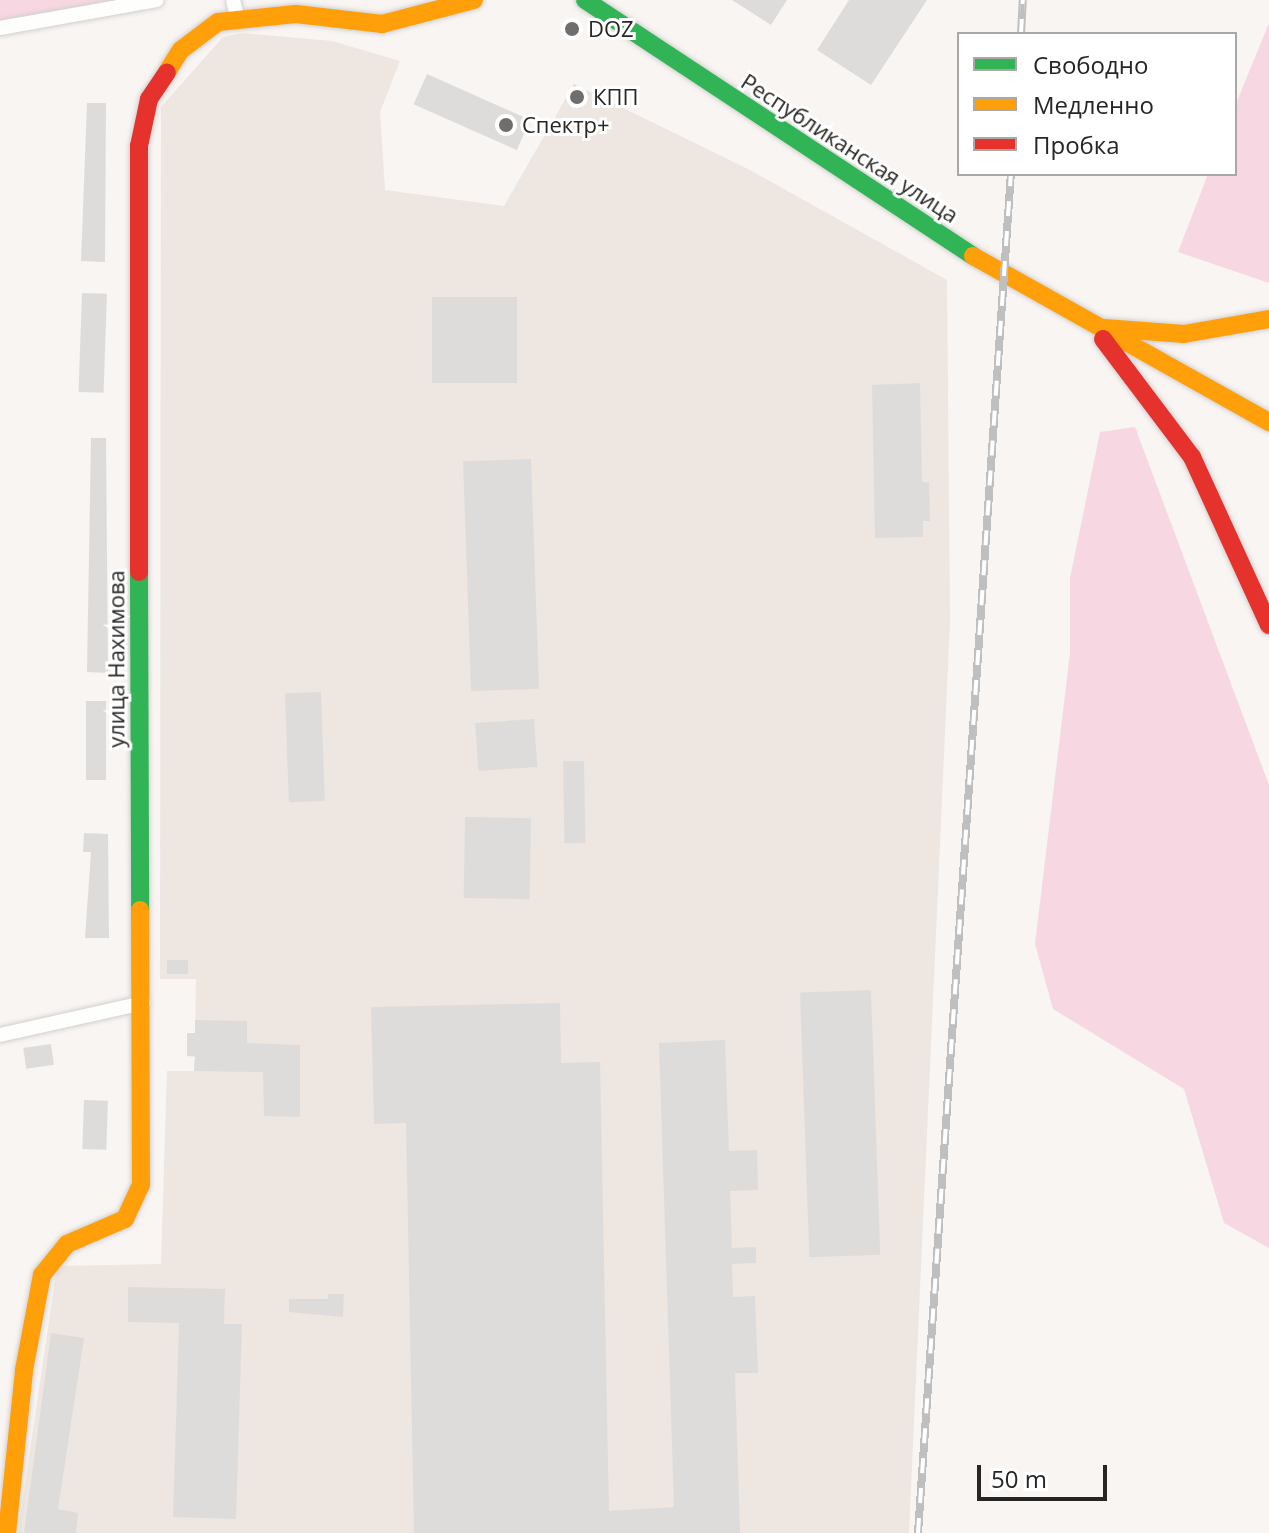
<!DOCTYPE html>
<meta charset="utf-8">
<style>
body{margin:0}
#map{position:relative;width:1269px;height:1533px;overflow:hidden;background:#f8f5f3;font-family:"Open Sans",sans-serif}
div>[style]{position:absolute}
.built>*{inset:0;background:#eee6e0}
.green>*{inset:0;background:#f7d8e2}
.building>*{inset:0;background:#dedcda;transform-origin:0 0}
.roads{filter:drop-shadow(0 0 2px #d2d0cf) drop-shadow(0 0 2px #d2d0cf)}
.street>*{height:14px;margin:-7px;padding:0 7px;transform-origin:7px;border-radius:7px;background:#fefefd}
.fast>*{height:18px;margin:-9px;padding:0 9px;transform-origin:9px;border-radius:9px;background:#30b455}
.slow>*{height:18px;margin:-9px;padding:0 9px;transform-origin:9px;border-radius:9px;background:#ff9f0a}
.jam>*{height:18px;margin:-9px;padding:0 9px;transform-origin:9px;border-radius:9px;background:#e5322d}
.rail>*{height:8px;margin-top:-4px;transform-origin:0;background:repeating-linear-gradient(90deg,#fff 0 15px,#c0bfbf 0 30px);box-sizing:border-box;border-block:2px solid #c0bfbf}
.dots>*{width:22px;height:22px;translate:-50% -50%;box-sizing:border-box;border:4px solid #fff;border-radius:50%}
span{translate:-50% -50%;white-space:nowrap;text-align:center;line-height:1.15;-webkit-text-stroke:6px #fff;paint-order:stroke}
.poi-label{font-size:22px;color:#272624}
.left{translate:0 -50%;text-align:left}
.street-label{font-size:22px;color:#272624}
.legend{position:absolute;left:957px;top:32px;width:280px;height:144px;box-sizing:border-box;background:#fff;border:2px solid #a9a8a7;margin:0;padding:10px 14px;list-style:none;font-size:24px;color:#272624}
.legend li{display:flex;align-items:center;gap:16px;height:40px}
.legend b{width:40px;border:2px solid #a9a8a7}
.scale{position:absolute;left:977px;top:1465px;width:130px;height:36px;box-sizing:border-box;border:4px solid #272624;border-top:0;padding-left:10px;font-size:24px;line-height:28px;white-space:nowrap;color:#272624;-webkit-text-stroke:6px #fff;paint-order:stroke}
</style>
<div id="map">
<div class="built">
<i style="clip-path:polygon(242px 33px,332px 41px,400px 61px,380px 112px,385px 190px,504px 206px,574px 84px,748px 169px,947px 280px,950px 621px,909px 1533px,18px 1533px,57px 1266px,161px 1264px,167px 1071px,194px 1071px,195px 1057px,187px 1056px,187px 1033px,195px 1033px,196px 979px,160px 979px,161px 107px,223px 37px)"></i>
</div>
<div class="green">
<i style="clip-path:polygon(0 0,140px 0,0 29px)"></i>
<i style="clip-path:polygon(1269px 23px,1269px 283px,1178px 252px,1208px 174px,1235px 174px,1235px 106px)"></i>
<i style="clip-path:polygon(1135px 427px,1269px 785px,1269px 1248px,1224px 1223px,1184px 1089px,1053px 1009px,1035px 944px,1070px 653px,1070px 578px,1100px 432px)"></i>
</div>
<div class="building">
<i style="clip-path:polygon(732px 0,787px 0,771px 25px)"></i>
<i style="clip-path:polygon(849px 0,927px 0,871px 85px,817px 50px)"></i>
<i style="left:427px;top:74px;width:113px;height:33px;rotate:24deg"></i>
<i style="left:574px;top:84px;width:18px;height:19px;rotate:29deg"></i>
<i style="clip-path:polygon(87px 103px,106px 103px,105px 262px,81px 261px)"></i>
<i style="left:82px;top:293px;width:25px;height:99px;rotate:2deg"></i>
<i style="left:517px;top:297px;width:86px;height:85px;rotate:90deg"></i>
<i style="clip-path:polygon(920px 383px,922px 482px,929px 482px,930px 521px,923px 521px,923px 537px,875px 538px,872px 385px)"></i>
<i style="clip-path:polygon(91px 438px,106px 438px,108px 673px,87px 672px)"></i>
<i style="left:531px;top:459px;width:230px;height:68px;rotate:88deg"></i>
<i style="left:321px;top:692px;width:109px;height:36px;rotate:88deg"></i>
<i style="left:86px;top:701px;width:20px;height:79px"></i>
<i style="left:534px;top:719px;width:48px;height:59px;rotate:86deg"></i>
<i style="left:584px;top:761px;width:82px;height:21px;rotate:89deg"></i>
<i style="left:465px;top:817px;width:66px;height:81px;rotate:1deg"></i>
<i style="clip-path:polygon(84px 833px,108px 834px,109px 938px,85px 938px,91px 852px,83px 852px)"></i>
<i style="left:167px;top:960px;width:21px;height:14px"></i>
<i style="left:871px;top:990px;width:265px;height:71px;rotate:88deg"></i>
<i style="clip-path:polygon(560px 1003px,561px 1063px,600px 1062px,609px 1511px,674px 1507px,659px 1043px,725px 1040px,729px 1151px,757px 1150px,758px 1190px,730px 1191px,732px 1248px,756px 1247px,756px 1263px,732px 1264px,733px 1297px,755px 1296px,758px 1373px,735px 1373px,740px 1533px,414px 1533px,406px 1123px,374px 1124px,371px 1007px)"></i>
<i style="clip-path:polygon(195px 1020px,247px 1021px,247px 1043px,300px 1045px,300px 1117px,264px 1116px,263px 1072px,194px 1071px,195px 1056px,187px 1056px,187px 1033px,195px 1033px)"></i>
<i style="left:51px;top:1044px;width:21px;height:28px;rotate:82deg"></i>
<i style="left:84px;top:1100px;width:24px;height:49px;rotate:2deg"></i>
<i style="clip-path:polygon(128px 1287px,225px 1289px,224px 1324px,242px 1324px,236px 1519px,173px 1517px,179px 1323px,128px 1322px)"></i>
<i style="clip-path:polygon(328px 1294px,344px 1294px,343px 1317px,289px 1312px,289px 1299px,328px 1299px)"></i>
<i style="clip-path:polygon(51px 1333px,84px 1338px,58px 1509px,78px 1513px,76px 1533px,24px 1533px)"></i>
</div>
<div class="roads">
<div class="street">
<i style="left:233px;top:0;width:16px;rotate:76deg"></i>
<i style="left:0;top:28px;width:159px;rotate:-10.1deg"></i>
<i style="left:0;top:1035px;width:147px;rotate:-12.6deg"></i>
</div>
<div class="fast">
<i style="left:585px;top:0;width:465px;rotate:33.4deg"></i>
<i style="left:139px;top:572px;width:338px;rotate:89.8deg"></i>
</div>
<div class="slow">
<i style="left:167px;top:72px;width:26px;rotate:-58deg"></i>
<i style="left:181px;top:50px;width:46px;rotate:-37.1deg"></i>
<i style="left:218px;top:22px;width:78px;rotate:-5.9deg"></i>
<i style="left:296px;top:14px;width:87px;rotate:6.6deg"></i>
<i style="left:382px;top:24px;width:95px;rotate:-14.6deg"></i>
<i style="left:973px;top:256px;width:339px;rotate:29.3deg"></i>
<i style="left:1104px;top:328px;width:80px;rotate:4.3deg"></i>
<i style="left:1184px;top:334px;width:86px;rotate:-10deg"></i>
<i style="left:7px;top:1533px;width:164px;rotate:-84deg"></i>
<i style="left:24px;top:1370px;width:97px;rotate:-79.3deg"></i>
<i style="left:42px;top:1275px;width:40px;rotate:-51deg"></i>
<i style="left:67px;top:1244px;width:63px;rotate:-23.3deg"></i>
<i style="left:125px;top:1219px;width:38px;rotate:-65deg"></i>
<i style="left:141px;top:1185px;width:275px;rotate:-90.2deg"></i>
</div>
<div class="jam">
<i style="left:1103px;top:339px;width:148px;rotate:53deg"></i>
<i style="left:1192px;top:457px;width:185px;rotate:65.4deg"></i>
<i style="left:139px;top:572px;width:426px;rotate:-90deg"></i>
<i style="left:139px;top:146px;width:48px;rotate:-78deg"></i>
<i style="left:149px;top:99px;width:32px;rotate:-56deg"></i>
</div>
</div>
<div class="rail">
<i style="left:1021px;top:34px;width:34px;rotate:-87deg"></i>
<i style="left:918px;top:1533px;width:1362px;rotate:-86.09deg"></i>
</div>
<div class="dots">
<i style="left:572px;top:29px;background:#706e6c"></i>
<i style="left:577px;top:97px;background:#706e6c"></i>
<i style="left:506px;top:125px;background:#706e6c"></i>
</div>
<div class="poi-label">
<span class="left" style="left:588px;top:29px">DOZ</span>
<span class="left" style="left:593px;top:97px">КПП</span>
<span class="left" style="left:522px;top:125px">Спектр+</span>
</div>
<div class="street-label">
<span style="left:850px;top:148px;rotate:33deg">Республиканская улица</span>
<span style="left:116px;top:659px;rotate:-90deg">улица Нахимова</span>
</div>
<ul class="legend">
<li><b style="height:10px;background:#30b455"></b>Свободно</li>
<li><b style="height:10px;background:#ff9f0a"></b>Медленно</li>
<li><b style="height:10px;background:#e5322d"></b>Пробка</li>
</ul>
<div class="scale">50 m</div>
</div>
